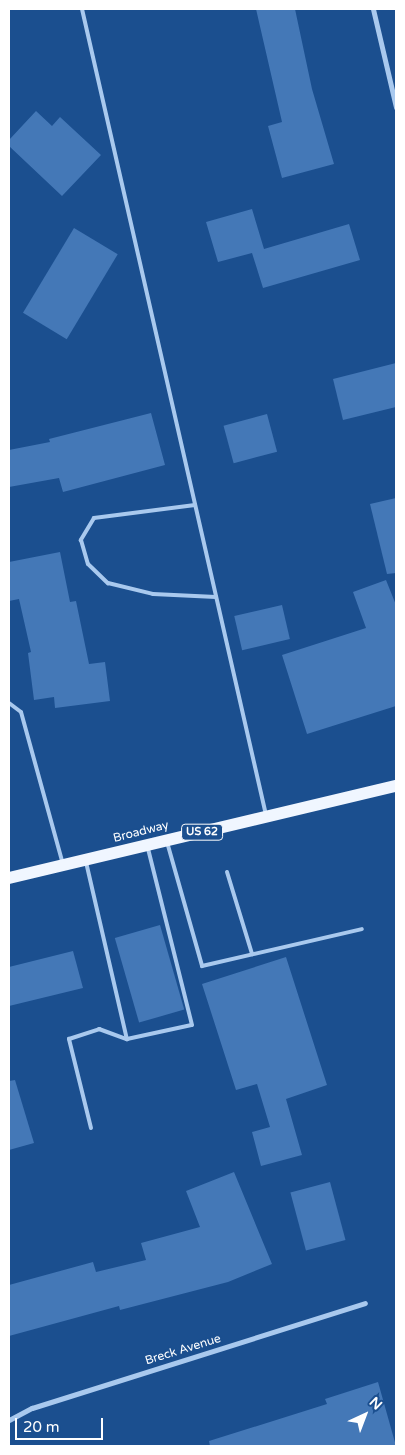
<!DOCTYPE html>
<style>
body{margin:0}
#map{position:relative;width:405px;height:1455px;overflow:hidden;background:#1b4f8f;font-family:"Varela Round",sans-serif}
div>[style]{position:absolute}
.building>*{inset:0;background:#4478b7;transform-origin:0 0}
.service>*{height:4px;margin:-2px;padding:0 2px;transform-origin:2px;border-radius:2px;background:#a9c9ee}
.minor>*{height:5px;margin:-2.5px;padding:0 2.5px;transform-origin:2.5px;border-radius:2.5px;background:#a9c9ee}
.primary>*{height:12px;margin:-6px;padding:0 6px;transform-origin:6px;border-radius:6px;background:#f0f6ff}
span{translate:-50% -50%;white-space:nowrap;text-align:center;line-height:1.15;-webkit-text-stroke:4px #1b4f8f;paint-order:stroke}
.shield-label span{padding:1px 4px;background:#1b4f8f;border:1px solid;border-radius:4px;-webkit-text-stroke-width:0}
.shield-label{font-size:11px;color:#fff;font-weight:700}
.street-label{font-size:12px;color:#fff}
.frame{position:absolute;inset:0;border:10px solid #fff;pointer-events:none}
.north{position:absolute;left:340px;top:1390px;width:50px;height:50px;-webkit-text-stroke:4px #1b4f8f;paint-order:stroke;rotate:43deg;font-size:14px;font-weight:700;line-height:20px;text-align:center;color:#fff}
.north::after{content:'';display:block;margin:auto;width:18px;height:22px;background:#fff;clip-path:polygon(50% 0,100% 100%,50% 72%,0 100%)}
.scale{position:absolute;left:15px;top:1418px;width:88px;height:22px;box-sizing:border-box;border:2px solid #fff;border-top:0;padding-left:6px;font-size:15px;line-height:18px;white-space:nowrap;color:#fff;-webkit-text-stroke:4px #1b4f8f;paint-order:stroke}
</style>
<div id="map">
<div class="building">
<i style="clip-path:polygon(256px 9px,295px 9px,312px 89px,334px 164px,282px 178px,268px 126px,282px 122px)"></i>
<i style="clip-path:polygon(36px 111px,52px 126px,60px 117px,101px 155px,62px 196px,9px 146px,9px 140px)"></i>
<i style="clip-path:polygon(252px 209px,264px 249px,349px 224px,360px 260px,263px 288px,252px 253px,218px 262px,206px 222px)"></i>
<i style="left:74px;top:228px;width:51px;height:99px;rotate:31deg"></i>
<i style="clip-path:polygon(396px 363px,396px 407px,343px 420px,333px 379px)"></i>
<i style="clip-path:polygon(151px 413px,165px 465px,63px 492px,59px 478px,9px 487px,9px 450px,50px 442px,49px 439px)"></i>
<i style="left:267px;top:414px;width:39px;height:45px;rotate:75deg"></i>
<i style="clip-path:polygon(396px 498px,396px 573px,387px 574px,370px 504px)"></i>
<i style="clip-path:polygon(60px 552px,70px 602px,76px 601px,89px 664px,105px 662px,110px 701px,55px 708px,54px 697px,34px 700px,28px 653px,31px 652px,19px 599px,9px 601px,9px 562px)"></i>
<i style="clip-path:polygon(386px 580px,396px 605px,396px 706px,307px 734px,282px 655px,366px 628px,353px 592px)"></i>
<i style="left:282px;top:605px;width:35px;height:49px;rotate:77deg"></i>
<i style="left:160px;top:925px;width:88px;height:47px;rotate:74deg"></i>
<i style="clip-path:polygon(73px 951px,83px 988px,9px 1006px,9px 967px)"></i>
<i style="clip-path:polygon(286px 957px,327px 1085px,286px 1099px,302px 1155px,261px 1166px,252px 1132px,270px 1127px,257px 1084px,236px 1090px,202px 984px)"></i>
<i style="clip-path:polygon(15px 1080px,34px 1143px,9px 1150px,9px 1081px)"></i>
<i style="clip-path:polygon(234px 1172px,272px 1264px,228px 1282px,120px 1310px,119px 1306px,9px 1336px,9px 1285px,93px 1262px,96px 1272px,146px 1260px,141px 1243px,200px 1227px,186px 1191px)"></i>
<i style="left:330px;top:1182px;width:60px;height:41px;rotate:75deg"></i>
<i style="clip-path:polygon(378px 1382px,396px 1446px,210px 1446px,209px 1441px,327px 1404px,325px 1399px)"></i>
</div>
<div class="service">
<i style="left:82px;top:9px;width:827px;rotate:77.14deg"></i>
<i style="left:195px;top:505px;width:102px;rotate:172.7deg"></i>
<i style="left:94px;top:518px;width:26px;rotate:121deg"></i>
<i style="left:81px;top:540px;width:25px;rotate:74deg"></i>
<i style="left:88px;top:564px;width:28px;rotate:44deg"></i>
<i style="left:108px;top:583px;width:46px;rotate:13.7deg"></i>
<i style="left:153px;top:594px;width:63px;rotate:2.7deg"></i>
<i style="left:9px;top:703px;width:15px;rotate:37deg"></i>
<i style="left:21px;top:712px;width:158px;rotate:74.6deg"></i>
<i style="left:167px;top:842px;width:129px;rotate:74.2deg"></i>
<i style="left:202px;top:966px;width:164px;rotate:-13deg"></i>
<i style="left:86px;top:862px;width:182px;rotate:77deg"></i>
<i style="left:127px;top:1039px;width:66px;rotate:-12.2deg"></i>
<i style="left:192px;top:1025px;width:182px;rotate:-104deg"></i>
<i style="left:227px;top:872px;width:86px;rotate:73deg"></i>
<i style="left:91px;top:1128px;width:92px;rotate:-103.9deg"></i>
<i style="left:69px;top:1039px;width:32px;rotate:-18deg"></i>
<i style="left:99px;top:1029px;width:30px;rotate:20deg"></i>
</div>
<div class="minor">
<i style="left:373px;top:9px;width:101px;rotate:76.8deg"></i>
<i style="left:9px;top:1420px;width:26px;rotate:-28deg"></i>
<i style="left:32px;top:1408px;width:349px;rotate:-17.5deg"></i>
</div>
<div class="primary">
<i style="left:9px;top:878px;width:398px;rotate:-13.4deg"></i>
</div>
<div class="shield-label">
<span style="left:202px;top:832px">US 62</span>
</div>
<div class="street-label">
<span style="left:141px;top:832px;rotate:-14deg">Broadway</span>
<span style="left:183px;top:1350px;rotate:-17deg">Breck Avenue</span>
</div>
<div class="frame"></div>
<div class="north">N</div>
<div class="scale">20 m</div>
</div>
